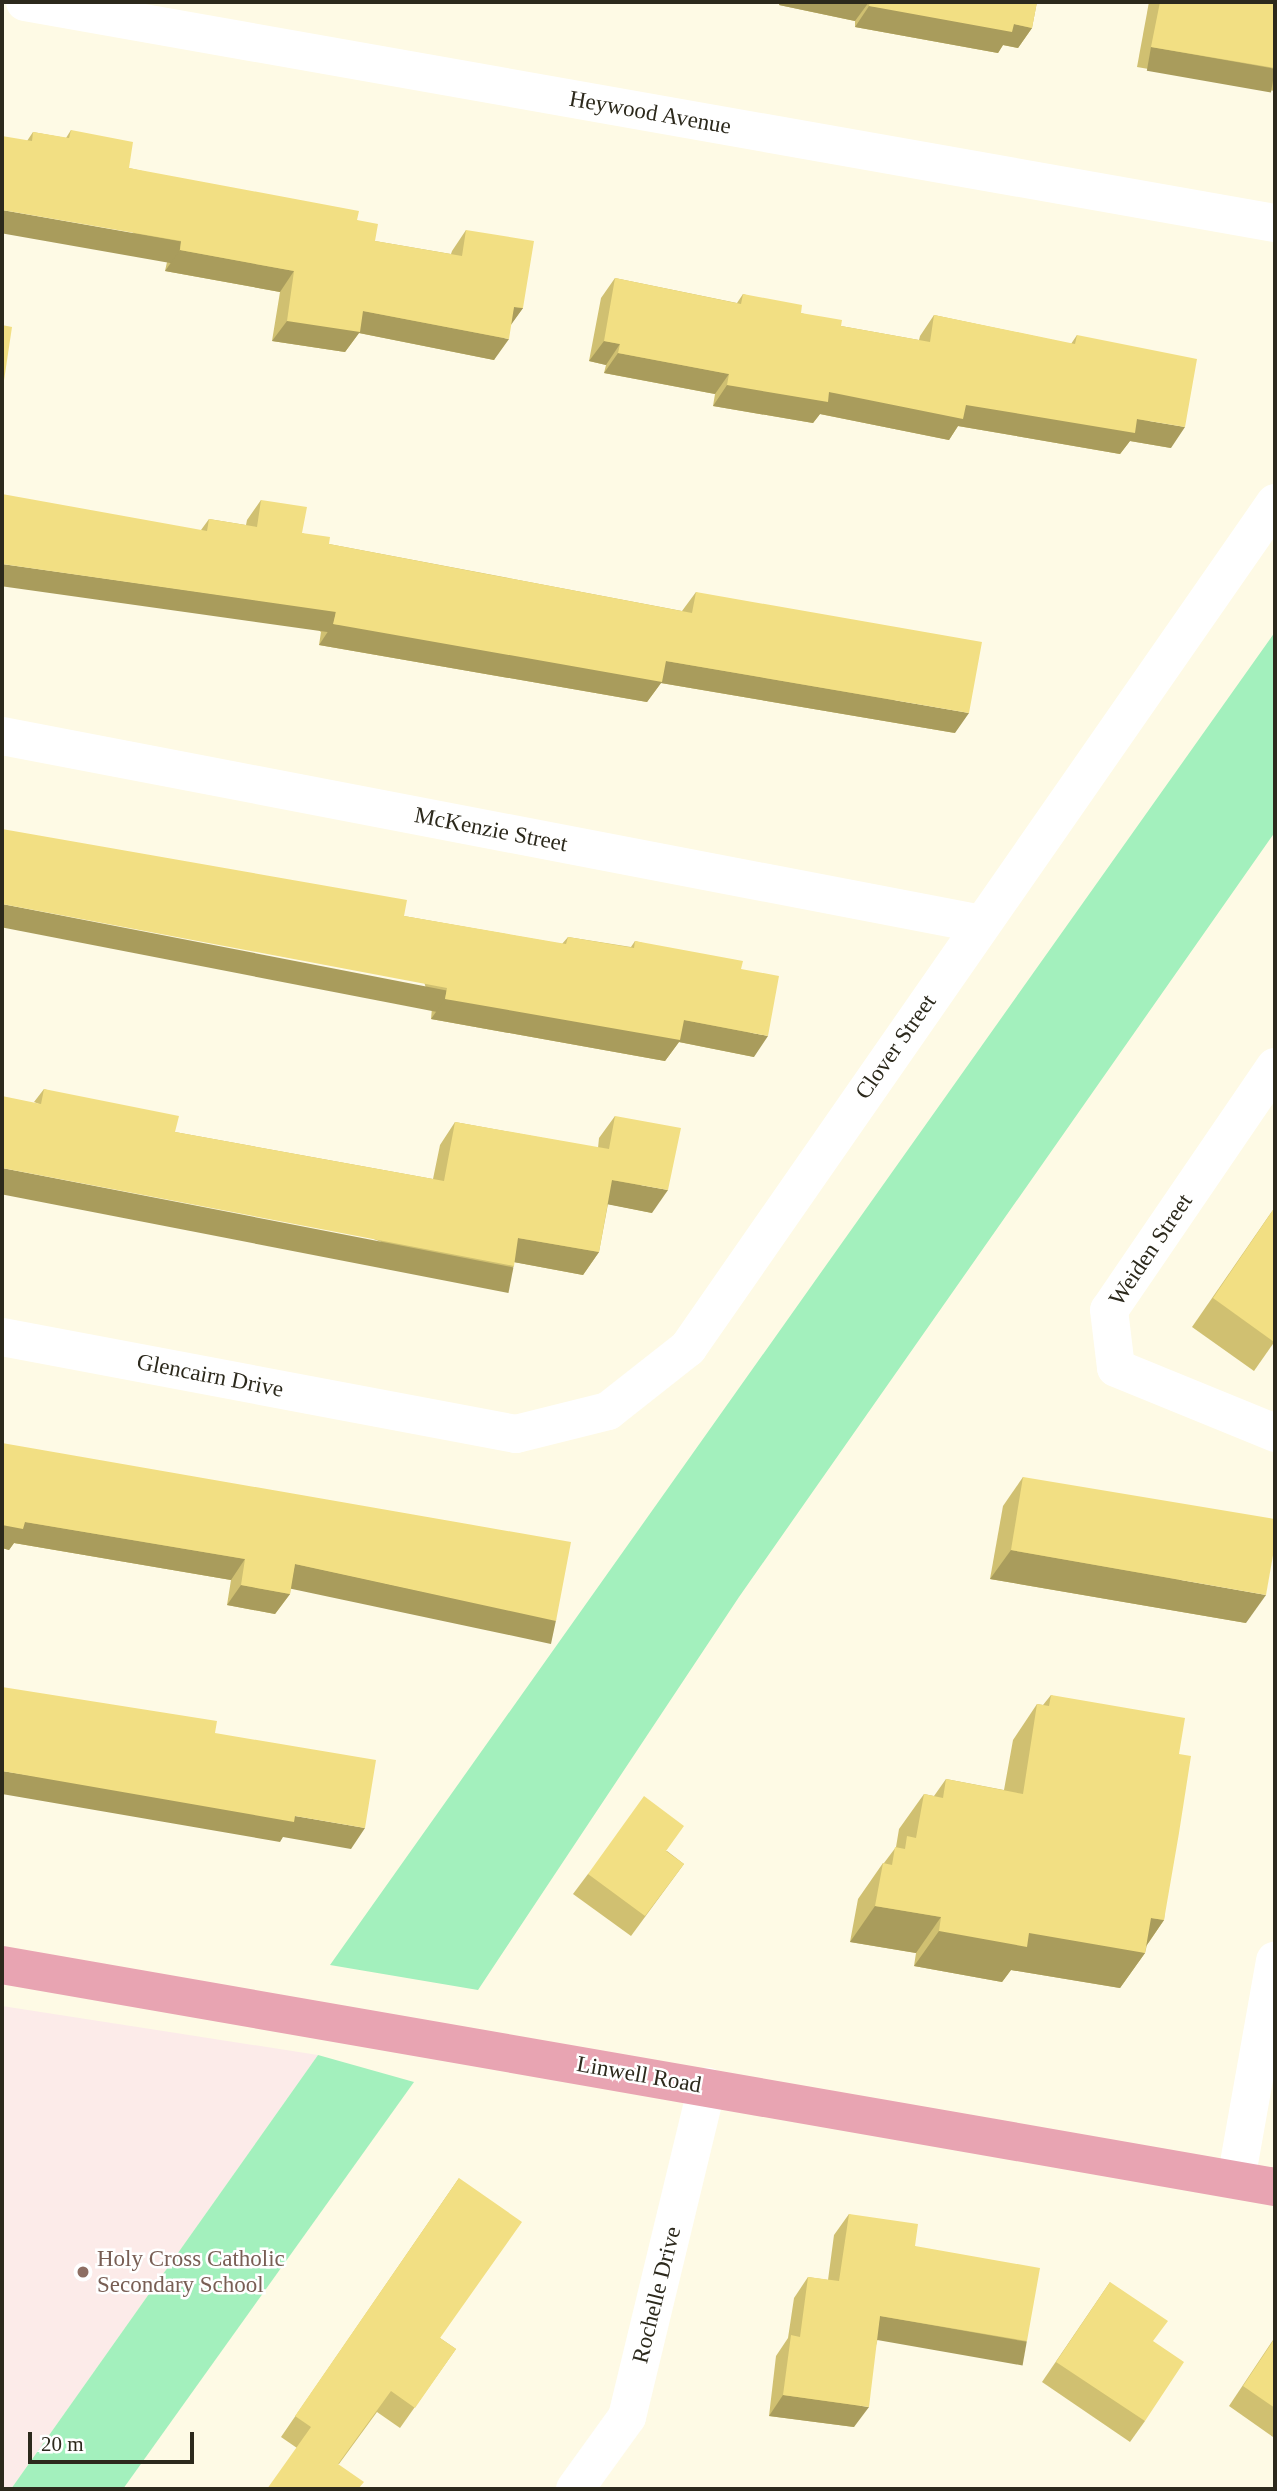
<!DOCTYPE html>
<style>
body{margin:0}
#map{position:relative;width:1277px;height:2491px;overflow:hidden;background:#fefae5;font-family:Georgia,serif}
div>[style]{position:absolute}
.education>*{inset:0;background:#fcebe9}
.green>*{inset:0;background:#a3f0bd}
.minor>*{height:38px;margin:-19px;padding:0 19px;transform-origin:19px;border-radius:19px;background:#fff}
.major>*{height:38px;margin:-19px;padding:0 19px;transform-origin:19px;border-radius:19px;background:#e8a4b2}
.wall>*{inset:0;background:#d0c071}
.shaded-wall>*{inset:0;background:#a99c5c;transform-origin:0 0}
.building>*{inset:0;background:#f2df83}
.dots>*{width:19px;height:19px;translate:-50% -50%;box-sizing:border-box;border:4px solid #fff;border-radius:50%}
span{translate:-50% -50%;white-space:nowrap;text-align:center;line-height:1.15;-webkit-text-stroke:5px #fff;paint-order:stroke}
.street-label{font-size:23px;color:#2c291c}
.education-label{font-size:23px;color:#785e54}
.left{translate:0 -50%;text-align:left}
.frame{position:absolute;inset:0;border:4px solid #2c291c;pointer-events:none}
.scale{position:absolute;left:28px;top:2432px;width:166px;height:32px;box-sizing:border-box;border:4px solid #2c291c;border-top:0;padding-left:9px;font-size:21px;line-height:24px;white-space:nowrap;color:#2c291c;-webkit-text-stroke:5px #fff;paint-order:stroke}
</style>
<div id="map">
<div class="education">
<i style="clip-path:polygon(2px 2006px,318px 2055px,11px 2489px,2px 2489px)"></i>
</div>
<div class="green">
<i style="clip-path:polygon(1275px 632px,1275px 832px,739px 1597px,478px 1990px,330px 1965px)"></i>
<i style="clip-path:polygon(318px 2055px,414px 2082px,123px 2489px,11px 2489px)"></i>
</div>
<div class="minor">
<i style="left:25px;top:2px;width:1269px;rotate:10.03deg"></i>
<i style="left:2px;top:736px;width:997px;rotate:10.87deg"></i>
<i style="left:1275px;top:1067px;width:294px;rotate:124.3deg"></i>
<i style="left:1109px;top:1310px;width:58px;rotate:83.1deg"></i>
<i style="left:1116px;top:1368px;width:172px;rotate:22.2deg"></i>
<i style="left:2px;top:1337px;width:523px;rotate:10.69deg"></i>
<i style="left:516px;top:1434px;width:95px;rotate:-14deg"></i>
<i style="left:608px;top:1411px;width:102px;rotate:-38.2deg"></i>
<i style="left:688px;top:1348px;width:1029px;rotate:-55.21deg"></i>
<i style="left:1236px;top:2180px;width:223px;rotate:-79.9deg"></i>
<i style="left:575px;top:2489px;width:89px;rotate:-54.2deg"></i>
<i style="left:627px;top:2417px;width:340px;rotate:-76.4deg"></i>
</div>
<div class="major">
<i style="left:2px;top:1965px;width:1292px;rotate:9.89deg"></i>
</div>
<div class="wall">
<i style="clip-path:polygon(780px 2px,1037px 2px,1032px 28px,1018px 48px,1003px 45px,998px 53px,855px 27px,855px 21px,779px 5px)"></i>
<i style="clip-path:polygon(1149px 2px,1275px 2px,1275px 91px,1137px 67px)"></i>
<i style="clip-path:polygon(71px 130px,129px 168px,357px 220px,375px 241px,451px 254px,452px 251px,466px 230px,523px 308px,511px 324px,494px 360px,359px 333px,345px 352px,272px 341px,280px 292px,165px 271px,167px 262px,27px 141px,33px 132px,66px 138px)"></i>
<i style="clip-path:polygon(615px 278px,737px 303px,743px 294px,841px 326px,919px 340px,920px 336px,934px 315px,1071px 344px,1077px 335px,1171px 448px,1130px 441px,1120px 454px,958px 426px,949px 440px,820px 414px,813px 423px,713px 406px,715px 394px,604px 373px,606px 365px,589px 361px,601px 298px)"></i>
<i style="clip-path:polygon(261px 500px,302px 533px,329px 544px,682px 611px,696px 592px,955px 733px,661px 683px,647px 702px,319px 645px,321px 632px,201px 530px,209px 519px,246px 525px,247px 520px)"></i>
<i style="clip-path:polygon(404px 916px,562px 944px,568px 937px,631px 947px,635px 941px,741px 969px,754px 1057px,679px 1042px,665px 1061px,431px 1019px,432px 1008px)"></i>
<i style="clip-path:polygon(44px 1089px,175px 1132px,433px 1179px,440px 1145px,455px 1122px,598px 1148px,599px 1138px,615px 1116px,652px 1213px,608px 1204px,599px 1252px,583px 1275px,514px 1262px,514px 1266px,498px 1289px,34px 1102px)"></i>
<i style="clip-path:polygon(1275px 1207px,1275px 1341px,1254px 1371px,1192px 1327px)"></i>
<i style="clip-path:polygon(2px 1443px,542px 1641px,291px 1587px,290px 1594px,275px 1614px,227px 1605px,231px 1580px,14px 1543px,9px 1550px,2px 1548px)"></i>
<i style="clip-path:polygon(1023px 1477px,1246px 1623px,990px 1579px,1003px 1506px)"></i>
<i style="clip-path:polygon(1051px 1695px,1179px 1754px,1164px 1920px,1147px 1945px,1145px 1953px,1120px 1988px,1011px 1970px,1002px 1982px,914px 1966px,916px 1953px,850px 1942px,858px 1899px,883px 1863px,884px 1863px,896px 1847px,899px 1829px,924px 1794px,934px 1796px,946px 1779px,1004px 1790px,1013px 1740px,1037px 1704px,1043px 1705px)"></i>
<i style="clip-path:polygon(667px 1851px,684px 1864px,631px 1936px,573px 1894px,588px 1874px)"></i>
<i style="clip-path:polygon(459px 2178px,440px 2338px,456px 2349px,400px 2428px,377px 2412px,339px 2464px,297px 2448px,281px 2437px)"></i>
<i style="clip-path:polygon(849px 2214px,915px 2246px,1027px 2341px,1013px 2361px,878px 2338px,854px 2427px,769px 2416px,776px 2356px,788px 2338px,794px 2298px,808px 2277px,828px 2280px,834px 2235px)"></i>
<i style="clip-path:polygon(1110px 2282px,1145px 2421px,1130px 2442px,1042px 2382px)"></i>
<i style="clip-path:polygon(1275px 2337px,1275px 2434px,1273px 2437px,1229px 2406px)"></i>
</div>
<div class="shaded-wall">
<i style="clip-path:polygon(781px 2px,869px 2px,855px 21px,779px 5px)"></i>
<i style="clip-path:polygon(869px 6px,1014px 24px,1032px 28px,1018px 48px,1003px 45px,998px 53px,855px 27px)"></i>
<i style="left:1151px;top:47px;width:126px;height:24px;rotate:10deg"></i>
<i style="left:2px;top:210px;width:182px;height:23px;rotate:10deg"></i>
<i style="clip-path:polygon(180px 250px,294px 271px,280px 292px,165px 271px)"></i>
<i style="clip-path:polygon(514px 307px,523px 308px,508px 329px)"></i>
<i style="clip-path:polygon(363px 311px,509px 339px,494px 360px,359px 333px,345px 352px,272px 341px,287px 321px)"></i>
<i style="clip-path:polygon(604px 341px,620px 344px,606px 365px,589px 361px)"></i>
<i style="clip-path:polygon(618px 353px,729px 374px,715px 394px,604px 373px)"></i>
<i style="clip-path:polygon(727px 385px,829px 392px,1137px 419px,1185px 427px,1171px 448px,1130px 441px,1120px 454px,958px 426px,949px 440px,820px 414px,813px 423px,713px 406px)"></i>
<i style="left:2px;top:564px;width:337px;height:22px;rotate:8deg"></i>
<i style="clip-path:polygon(333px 624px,666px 661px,969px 713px,955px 733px,661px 683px,647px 702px,319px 645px)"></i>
<i style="left:2px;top:904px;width:453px;height:23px;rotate:11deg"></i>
<i style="clip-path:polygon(445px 999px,684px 1020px,768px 1036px,754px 1057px,679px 1042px,665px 1061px,431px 1019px)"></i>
<i style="left:2px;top:1168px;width:521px;height:26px;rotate:11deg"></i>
<i style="clip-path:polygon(612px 1180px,668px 1190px,652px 1213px,596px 1202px)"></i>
<i style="clip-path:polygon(518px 1238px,599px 1252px,583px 1275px,503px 1260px)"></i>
<i style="clip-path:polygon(25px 1522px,245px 1559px,231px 1580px,14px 1543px,9px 1550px,2px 1548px,2px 1525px)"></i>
<i style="clip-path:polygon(1011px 1550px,1266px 1595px,1246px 1623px,990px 1579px)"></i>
<i style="left:295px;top:1564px;width:267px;height:25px;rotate:12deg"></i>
<i style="clip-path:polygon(241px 1585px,290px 1594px,275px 1614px,227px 1605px)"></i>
<i style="clip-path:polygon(2px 1771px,295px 1816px,365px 1828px,351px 1849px,283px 1837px,280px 1842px,2px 1794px)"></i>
<i style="clip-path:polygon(875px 1906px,941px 1917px,916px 1953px,850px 1942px)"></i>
<i style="clip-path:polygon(1151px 1918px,1164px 1920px,1142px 1952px,1145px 1953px,1120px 1988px,1011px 1970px,1002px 1982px,914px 1966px,939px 1931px)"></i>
<i style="left:880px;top:2316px;width:149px;height:24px;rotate:10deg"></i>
<i style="clip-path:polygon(783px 2395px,869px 2407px,854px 2427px,769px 2416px)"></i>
</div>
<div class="building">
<i style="clip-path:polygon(870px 2px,1037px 2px,1032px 28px,1014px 24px,1012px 32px,869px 6px)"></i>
<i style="clip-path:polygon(1160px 2px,1275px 2px,1275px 68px,1151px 47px)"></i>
<i style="clip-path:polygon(71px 130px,133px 142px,129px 168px,359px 211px,357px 220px,378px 224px,375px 241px,462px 256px,466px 230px,534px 241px,523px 308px,514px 307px,509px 339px,363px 311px,360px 332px,287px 321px,294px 271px,180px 250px,181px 241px,2px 210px,2px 136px,32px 141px,33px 132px,69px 138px)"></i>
<i style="clip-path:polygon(615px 278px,741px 304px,743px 294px,802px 305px,801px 313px,842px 320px,841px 326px,930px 342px,934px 315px,1075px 344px,1077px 335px,1197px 359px,1185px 427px,1137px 419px,1135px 433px,966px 405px,963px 419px,829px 392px,828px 402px,727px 385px,729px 374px,618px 353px,620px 344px,604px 341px)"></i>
<i style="clip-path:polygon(2px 325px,12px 327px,2px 394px)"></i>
<i style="clip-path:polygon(2px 494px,207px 531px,209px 519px,257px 527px,261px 500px,307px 507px,302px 533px,330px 537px,329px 544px,692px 613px,696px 592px,982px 642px,969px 713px,666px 661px,662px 682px,333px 624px,336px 612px,2px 564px)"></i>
<i style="clip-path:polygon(2px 829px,407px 900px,404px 916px,566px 944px,568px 937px,634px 948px,635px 941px,743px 961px,741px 969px,779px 976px,768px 1036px,684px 1020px,680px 1040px,445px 999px,447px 988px,2px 904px)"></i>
<i style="clip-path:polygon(44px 1089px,179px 1116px,175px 1132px,444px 1181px,455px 1122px,609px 1149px,615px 1116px,681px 1128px,668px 1190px,612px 1180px,599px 1252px,518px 1238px,514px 1266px,2px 1168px,2px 1096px,41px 1104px)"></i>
<i style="clip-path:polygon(1275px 1207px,1275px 1341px,1274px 1342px,1213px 1298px)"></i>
<i style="clip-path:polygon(2px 1443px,571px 1542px,556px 1621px,295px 1564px,290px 1594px,241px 1585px,245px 1559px,25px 1522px,23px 1529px,2px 1525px)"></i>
<i style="clip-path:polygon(1023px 1477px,1275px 1519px,1275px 1544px,1266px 1595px,1011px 1550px)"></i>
<i style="clip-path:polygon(2px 1687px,217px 1721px,215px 1733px,376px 1760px,365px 1828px,295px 1816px,294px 1822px,2px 1771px)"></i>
<i style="clip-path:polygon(1051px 1695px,1185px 1718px,1179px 1754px,1191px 1756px,1179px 1833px,1164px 1920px,1151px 1918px,1145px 1953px,1029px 1933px,1027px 1947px,939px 1931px,941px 1917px,875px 1906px,883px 1863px,892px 1865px,895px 1847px,905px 1849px,907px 1836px,916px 1838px,924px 1794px,943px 1798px,946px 1779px,1023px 1794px,1037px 1704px,1049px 1706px)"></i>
<i style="clip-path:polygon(644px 1796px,684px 1826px,666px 1851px,684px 1864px,645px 1916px,588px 1874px)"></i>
<i style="clip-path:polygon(459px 2178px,522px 2222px,440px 2338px,456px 2349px,415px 2408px,391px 2391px,338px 2464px,364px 2482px,358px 2489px,267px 2489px,311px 2427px,295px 2416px)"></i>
<i style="clip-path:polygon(849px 2214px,918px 2224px,915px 2246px,1040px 2268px,1027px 2341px,880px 2316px,869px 2407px,783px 2395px,791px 2335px,800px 2337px,808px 2277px,839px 2281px)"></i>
<i style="clip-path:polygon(1110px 2282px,1168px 2321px,1153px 2341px,1184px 2362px,1145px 2421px,1056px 2362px)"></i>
<i style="clip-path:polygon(1275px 2338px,1275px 2408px,1243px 2386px)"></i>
</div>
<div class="dots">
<i style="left:83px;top:2272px;background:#8d6e63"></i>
</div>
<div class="street-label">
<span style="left:650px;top:113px;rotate:10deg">Heywood Avenue</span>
<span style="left:491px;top:830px;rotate:11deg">McKenzie Street</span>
<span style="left:896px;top:1047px;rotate:-55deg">Clover Street</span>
<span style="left:1151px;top:1250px;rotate:-56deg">Weiden Street</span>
<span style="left:210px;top:1376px;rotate:11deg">Glencairn Drive</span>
<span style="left:639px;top:2075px;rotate:10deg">Linwell Road</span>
<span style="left:657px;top:2295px;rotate:-76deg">Rochelle Drive</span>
</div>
<div class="education-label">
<span class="left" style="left:97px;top:2272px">Holy Cross Catholic<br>Secondary School</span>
</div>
<div class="frame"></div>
<div class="scale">20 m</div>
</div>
